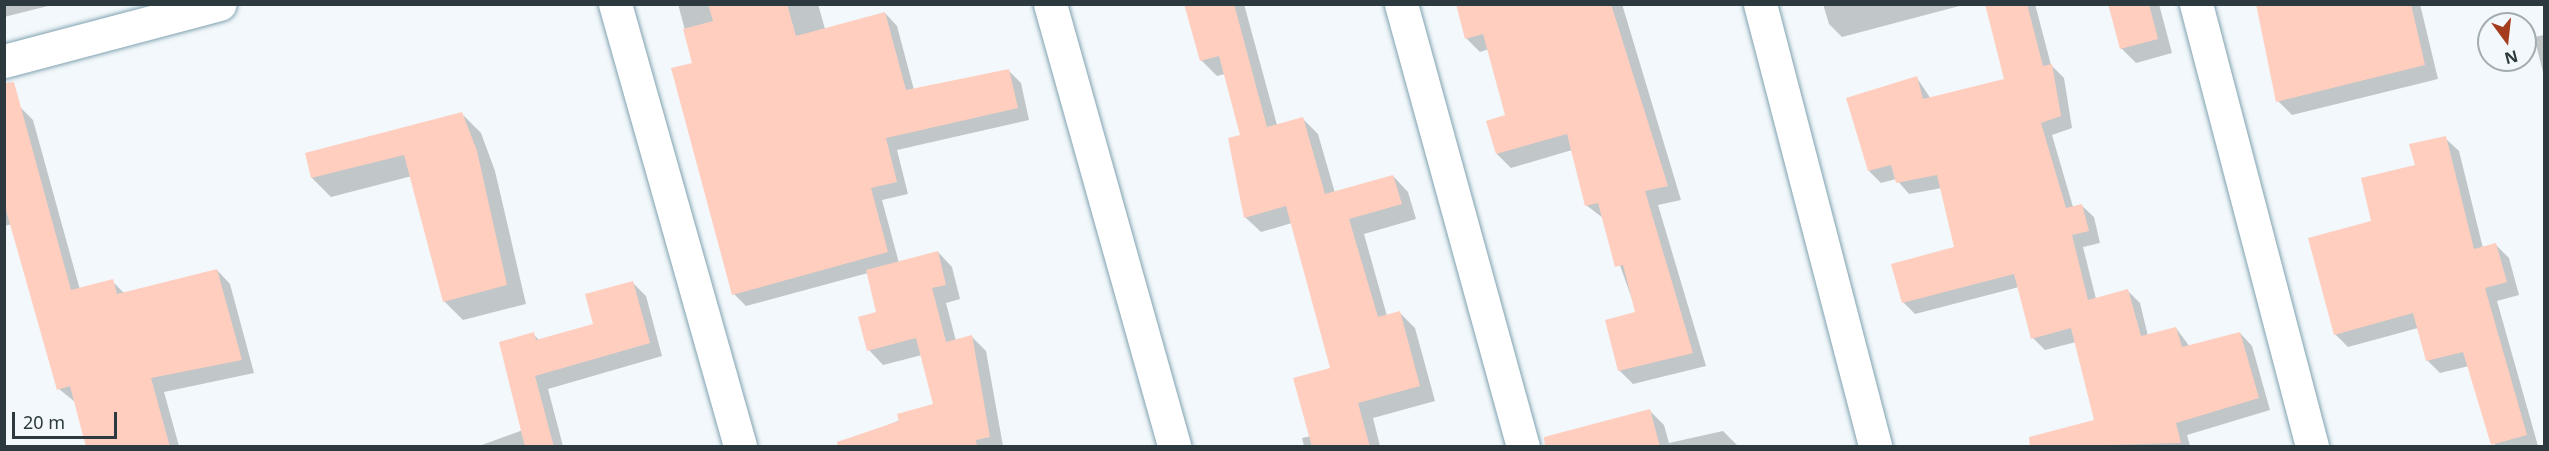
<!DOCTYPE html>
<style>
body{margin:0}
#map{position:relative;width:2549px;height:451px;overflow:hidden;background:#f2f8fb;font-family:"Noto Sans",sans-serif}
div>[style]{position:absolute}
.shadow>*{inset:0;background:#0003}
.building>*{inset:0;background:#ffcebf}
.roads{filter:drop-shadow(0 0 2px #81a2b0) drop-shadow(0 0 2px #81a2b0)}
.minor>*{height:33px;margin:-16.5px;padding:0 16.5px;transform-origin:16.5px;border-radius:16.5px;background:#fff}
span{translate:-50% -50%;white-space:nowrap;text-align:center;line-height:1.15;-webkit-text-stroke:4.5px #f2f8fb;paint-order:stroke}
.frame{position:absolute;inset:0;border:6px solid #2c3a3f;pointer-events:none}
.north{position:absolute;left:2477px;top:12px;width:60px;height:60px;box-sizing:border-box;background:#f2f8fb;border:2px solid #a3acb0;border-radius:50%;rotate:165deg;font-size:16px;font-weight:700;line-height:24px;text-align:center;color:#2c3a3f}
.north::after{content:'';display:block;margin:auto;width:21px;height:27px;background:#a43d1e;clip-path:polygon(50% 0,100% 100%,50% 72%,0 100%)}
.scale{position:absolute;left:12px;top:412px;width:105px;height:27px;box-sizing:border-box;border:3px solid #2c3a3f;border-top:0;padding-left:8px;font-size:18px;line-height:21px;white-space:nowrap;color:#2c3a3f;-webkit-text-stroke:4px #f2f8fb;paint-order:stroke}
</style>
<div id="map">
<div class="shadow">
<i style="clip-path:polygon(4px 4px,56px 4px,4px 17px)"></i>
<i style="clip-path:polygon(678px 4px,818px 4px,825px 29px,885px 13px,897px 26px,914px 90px,1009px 71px,1021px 83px,1029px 120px,897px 150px,908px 194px,882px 200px,899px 263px,938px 252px,952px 267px,960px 299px,946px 303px,956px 341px,971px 336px,986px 351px,1003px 446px,839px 446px,935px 405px,922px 355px,883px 365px,869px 350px,878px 314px,868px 273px,746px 306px,734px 294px,694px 64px)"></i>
<i style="clip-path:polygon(1186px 4px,1244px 4px,1277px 125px,1302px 118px,1318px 134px,1335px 193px,1393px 176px,1408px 192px,1416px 219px,1364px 234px,1387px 316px,1400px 313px,1415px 328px,1435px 401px,1373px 418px,1380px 446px,1304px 446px,1302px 438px,1311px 436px,1332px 369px,1292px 223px,1261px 232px,1245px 217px,1242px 136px,1225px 74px,1217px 76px,1201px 60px)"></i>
<i style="clip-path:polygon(1458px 4px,1622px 4px,1681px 200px,1658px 205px,1706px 366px,1633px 384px,1619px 370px,1637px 313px,1603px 218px,1586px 205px,1572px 150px,1511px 168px,1497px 154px,1507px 116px,1489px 49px,1480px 52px,1466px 38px)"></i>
<i style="clip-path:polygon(1823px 4px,1967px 4px,1842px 37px,1829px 24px)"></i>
<i style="clip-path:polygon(1986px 4px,2035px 4px,2051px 65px,2064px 78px,2072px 128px,2052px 135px,2073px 207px,2081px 205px,2094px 217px,2100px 243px,2083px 247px,2096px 299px,2128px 291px,2140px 303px,2148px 336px,2176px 328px,2190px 347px,2240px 333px,2252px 346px,2270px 410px,2187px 435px,2190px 446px,2102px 446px,2076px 342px,2045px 350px,2033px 338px,2019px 287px,1915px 314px,1903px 302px,1956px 248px,1942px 188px,1909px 194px,1896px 179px,1881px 183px,1869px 171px,1917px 78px,1931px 99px,2006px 80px)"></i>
<i style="clip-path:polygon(2109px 4px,2159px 4px,2172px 53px,2136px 63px,2121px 48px)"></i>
<i style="clip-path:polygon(2257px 4px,2420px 4px,2438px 79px,2292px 115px,2278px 101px)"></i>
<i style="clip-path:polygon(2544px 35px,2544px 76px,2534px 37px)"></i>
<i style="clip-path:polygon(19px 106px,33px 120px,80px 290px,112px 281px,125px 294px,217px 270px,230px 284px,254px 373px,164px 392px,179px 446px,87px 446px,75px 402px,59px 389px,12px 224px,4px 226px,4px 110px)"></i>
<i style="clip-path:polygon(462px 114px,481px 133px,495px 171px,526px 304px,463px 320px,444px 301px,412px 176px,331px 197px,312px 178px,306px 154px)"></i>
<i style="clip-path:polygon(2445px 138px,2459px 151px,2483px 248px,2496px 245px,2509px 258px,2519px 295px,2497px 301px,2538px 446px,2495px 446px,2469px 366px,2440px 373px,2427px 360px,2418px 328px,2348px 347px,2335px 334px,2373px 222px)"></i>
<i style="clip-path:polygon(633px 283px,646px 296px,662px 356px,548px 389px,563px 446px,479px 446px,523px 430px,533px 334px,539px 340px,595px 325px)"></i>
<i style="clip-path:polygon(1650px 411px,1664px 425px,1669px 443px,1723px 431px,1738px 446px,1588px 446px)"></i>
</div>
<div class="building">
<i style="clip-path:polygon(708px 4px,787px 4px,796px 36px,885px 12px,906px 90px,1009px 69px,1018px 108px,886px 138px,897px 182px,871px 188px,888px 252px,732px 295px,671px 68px,692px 63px,683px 29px,713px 21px)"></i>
<i style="clip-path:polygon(1184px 4px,1234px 4px,1267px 127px,1303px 117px,1325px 194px,1393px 175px,1402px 204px,1349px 219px,1378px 317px,1400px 311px,1420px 386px,1358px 403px,1370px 447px,1312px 447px,1293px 378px,1330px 368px,1286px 206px,1244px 218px,1228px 138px,1240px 135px,1219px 56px,1200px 61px)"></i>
<i style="clip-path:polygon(1456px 4px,1611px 4px,1668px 186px,1645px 191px,1693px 353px,1618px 371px,1605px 320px,1635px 312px,1623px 265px,1615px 267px,1598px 203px,1585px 206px,1567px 134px,1496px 154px,1486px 121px,1505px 115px,1483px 34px,1465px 39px)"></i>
<i style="clip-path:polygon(1985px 4px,2027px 4px,2043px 66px,2052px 64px,2061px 116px,2041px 123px,2066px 208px,2082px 204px,2089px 231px,2072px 235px,2088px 300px,2128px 289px,2141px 336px,2176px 327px,2182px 347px,2240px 332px,2259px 398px,2176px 423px,2181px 443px,2030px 447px,2029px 437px,2094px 420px,2071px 328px,2031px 339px,2014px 274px,1902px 303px,1891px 264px,1954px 247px,1937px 175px,1896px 183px,1891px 165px,1868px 171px,1846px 98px,1917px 76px,1923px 99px,2004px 79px)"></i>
<i style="clip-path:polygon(2108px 4px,2149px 4px,2158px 39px,2120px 49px)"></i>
<i style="clip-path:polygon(2256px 4px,2411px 4px,2425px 65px,2276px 102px)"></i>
<i style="clip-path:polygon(14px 82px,71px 290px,113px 279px,117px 294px,217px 269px,242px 360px,151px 378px,170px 447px,86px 447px,70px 386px,57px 390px,4px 203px,4px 83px)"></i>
<i style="clip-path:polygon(462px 112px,477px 151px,507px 285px,443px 302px,404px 155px,311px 178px,305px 153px)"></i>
<i style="clip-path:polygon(2446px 136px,2474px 249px,2496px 243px,2507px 282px,2485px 288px,2527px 435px,2491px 445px,2463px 352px,2426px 361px,2413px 313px,2334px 335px,2308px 238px,2371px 221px,2361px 178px,2415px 165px,2409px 144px)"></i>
<i style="clip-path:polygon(938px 251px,946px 285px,932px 288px,946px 342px,972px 335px,990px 437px,976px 440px,977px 447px,838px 447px,837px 442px,899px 421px,897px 414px,933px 404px,916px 338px,867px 351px,858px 317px,876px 312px,866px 270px)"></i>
<i style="clip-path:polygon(633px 281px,650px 343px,535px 376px,554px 447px,525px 447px,499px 342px,534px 332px,536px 340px,593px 324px,585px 294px)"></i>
<i style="clip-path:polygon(1650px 409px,1660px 447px,1545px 447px,1544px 437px)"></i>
</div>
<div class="roads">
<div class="minor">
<i style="left:615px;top:4px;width:459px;rotate:74.2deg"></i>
<i style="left:1050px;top:4px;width:459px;rotate:74.3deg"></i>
<i style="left:1401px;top:4px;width:459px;rotate:74.6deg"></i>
<i style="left:1760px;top:4px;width:457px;rotate:75.4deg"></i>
<i style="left:2196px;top:4px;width:457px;rotate:75.3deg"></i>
<i style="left:4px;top:61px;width:223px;rotate:-14.8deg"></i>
</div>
</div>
<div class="frame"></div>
<div class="north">N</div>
<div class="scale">20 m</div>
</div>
